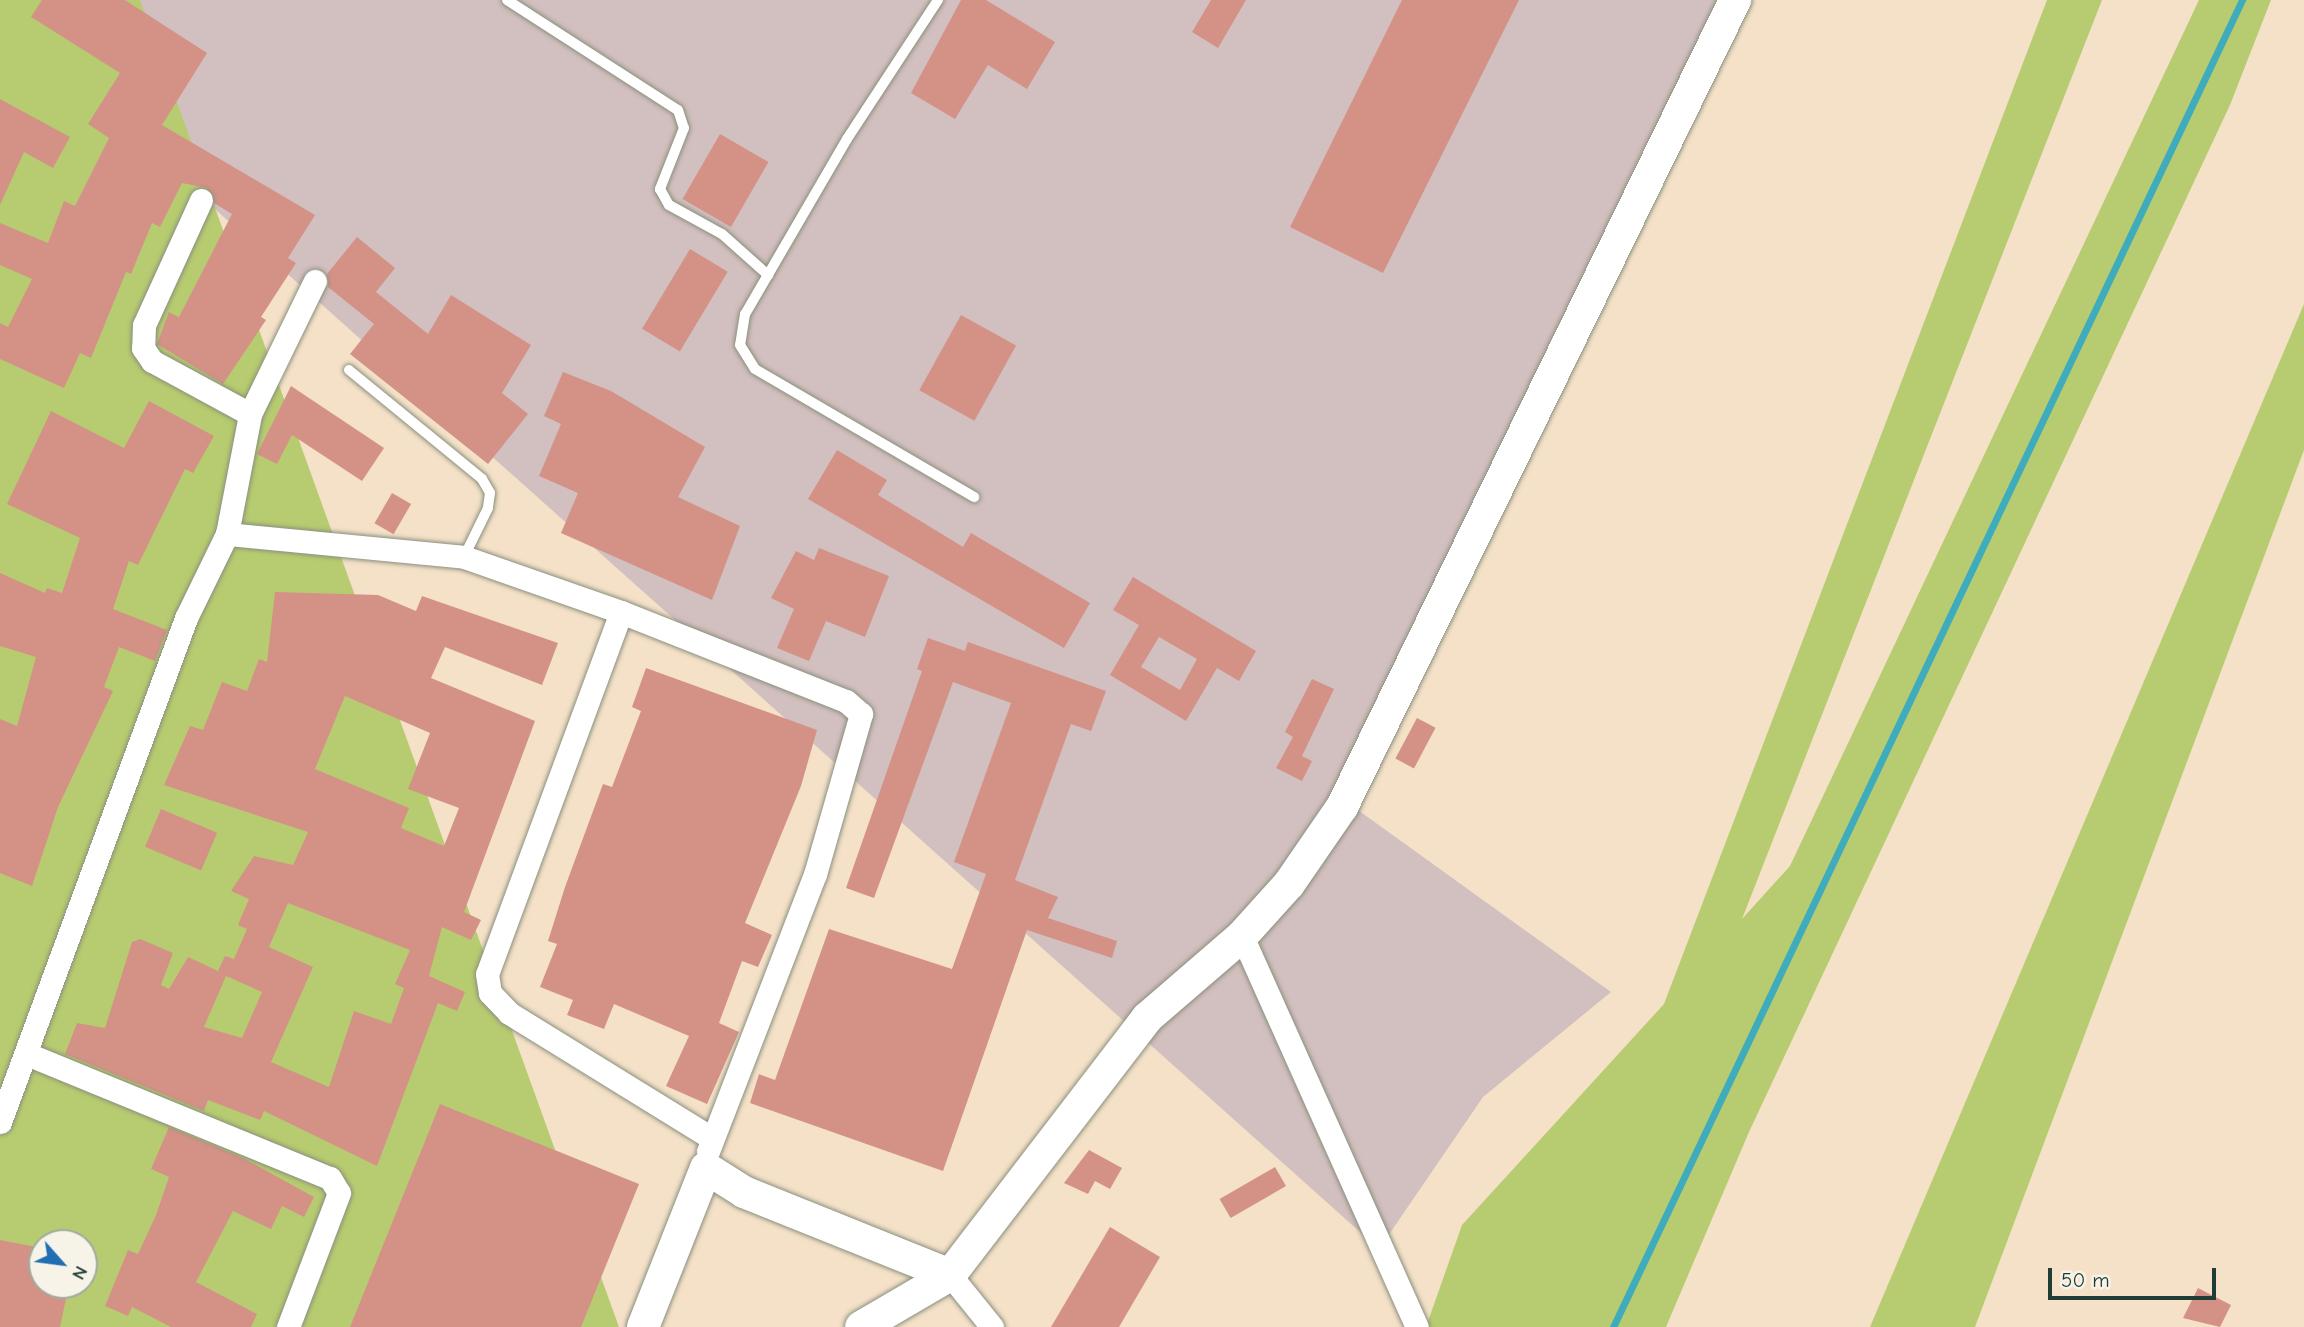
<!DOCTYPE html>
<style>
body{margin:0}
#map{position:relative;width:2304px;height:1327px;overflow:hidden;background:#f4e1c8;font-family:"Comic Neue",sans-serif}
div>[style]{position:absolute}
.industrial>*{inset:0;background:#d2bfbf}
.green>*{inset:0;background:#b7cc70}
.stream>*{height:7px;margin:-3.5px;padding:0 3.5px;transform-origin:3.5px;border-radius:3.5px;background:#3facbd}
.building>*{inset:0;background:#d49287;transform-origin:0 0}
.roads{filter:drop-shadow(0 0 2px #8a8f7e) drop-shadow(0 0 2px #8a8f7e)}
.lane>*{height:10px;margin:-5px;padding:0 5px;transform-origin:5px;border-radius:5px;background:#fff}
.street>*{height:23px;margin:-11.5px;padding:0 11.5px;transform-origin:11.5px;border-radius:11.5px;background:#fff}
.secondary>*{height:32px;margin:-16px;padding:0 16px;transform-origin:16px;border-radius:16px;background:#fff}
span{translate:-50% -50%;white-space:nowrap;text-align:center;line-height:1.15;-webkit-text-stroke:5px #f7f3e8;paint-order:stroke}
.north{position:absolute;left:28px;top:1229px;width:70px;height:70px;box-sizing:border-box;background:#f7f3e8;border:2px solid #a1aaa0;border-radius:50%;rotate:118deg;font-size:19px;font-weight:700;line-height:28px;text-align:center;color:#1f3d34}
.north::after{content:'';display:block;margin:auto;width:24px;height:32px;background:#1f6fb2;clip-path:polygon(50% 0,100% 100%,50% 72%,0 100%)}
.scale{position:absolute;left:2048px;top:1268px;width:168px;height:32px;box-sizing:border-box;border:4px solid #1f3d34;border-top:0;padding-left:9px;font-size:21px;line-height:24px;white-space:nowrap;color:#1f3d34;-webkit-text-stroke:5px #f7f3e8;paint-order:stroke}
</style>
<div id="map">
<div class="industrial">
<i style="clip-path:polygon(0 0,1722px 0,1337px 795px,1611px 992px,1483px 1097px,1379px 1249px,0 17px)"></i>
</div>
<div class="green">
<i style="clip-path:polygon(evenodd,0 0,140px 0,619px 1327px,0 1327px,0 0,42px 1243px,84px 1243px,84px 1285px,42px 1285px,42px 1243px)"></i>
<i style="clip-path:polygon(2047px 0,2102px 0,1742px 919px,1790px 866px,2199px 0,2271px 0,2230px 105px,1749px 1132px,1666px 1327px,1426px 1327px,1462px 1225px,1664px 1004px)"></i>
<i style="clip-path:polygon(2304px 304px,2304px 450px,1975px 1327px,1870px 1327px)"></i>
</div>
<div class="stream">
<i style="left:1613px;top:1327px;width:1469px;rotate:-64.64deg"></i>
</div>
<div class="building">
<i style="clip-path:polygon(42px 0,125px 0,207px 53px,162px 125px,315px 215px,288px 258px,296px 263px,261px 317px,266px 320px,223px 384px,157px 344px,169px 312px,179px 317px,232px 214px,214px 203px,207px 188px,182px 183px,160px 227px,152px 223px,131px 274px,126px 272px,91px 358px,80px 353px,64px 388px,0 359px,0 323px,8px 327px,32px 279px,0 265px,0 223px,48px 243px,64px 201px,75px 206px,109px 138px,88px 124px,120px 73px,31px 17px)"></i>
<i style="clip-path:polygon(961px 0,986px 0,1055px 42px,1027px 89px,988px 65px,955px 119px,911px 93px)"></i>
<i style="clip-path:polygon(1211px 0,1246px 0,1218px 48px,1192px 32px)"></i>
<i style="clip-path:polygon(1402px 0,1519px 0,1383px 273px,1290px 227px)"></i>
<i style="clip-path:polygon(0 99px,70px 137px,53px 168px,24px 152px,0 205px)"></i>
<i style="left:720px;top:134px;width:56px;height:75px;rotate:30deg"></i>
<i style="clip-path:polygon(357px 237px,395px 268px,376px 292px,428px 334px,451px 295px,531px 345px,502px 393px,528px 414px,488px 464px,350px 354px,374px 324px,328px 287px,327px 274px)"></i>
<i style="left:690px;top:249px;width:44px;height:93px;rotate:31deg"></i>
<i style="left:961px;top:315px;width:63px;height:86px;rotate:29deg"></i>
<i style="clip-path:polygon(563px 372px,611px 391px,705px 447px,678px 497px,740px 526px,712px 600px,561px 533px,578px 493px,539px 476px,561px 424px,544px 416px)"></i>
<i style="clip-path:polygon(291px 386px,384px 448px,362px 481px,292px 435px,277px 464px,257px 454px)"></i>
<i style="clip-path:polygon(149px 401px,214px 436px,193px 473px,185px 469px,138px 565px,129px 561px,113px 609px,167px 630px,155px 661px,119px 647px,104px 687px,113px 691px,58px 807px,32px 886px,0 873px,0 719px,17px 726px,36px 657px,0 646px,0 573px,45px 593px,47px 588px,62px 593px,80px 538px,7px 504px,51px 411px,124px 448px)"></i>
<i style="clip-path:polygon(837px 450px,887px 480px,878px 495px,963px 547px,971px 533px,1090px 603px,1064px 648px,808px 499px)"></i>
<i style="left:392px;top:493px;width:22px;height:35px;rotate:30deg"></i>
<i style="clip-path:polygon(819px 548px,889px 576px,865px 637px,826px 621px,809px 661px,777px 648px,794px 609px,771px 598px,796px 551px,814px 560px)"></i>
<i style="clip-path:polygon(evenodd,1133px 577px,1256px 651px,1239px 681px,1217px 668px,1186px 721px,1110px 675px,1139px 625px,1113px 610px,1133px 577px,1159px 637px,1197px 659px,1180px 690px,1141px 667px,1159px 637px)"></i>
<i style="clip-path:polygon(evenodd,275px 592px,378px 595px,416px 611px,422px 596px,558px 643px,542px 685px,445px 647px,431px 678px,535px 721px,464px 912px,481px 920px,471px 940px,442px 927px,429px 976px,465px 992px,457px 1011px,438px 1003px,377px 1166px,264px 1111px,260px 1120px,208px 1100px,204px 1111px,65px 1054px,77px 1023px,105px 1028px,132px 942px,140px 939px,173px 953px,161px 985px,169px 989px,188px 957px,218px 971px,225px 956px,234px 959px,247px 929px,238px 925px,249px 899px,231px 891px,254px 856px,293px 865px,308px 832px,164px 785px,190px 726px,203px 730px,222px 682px,247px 691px,259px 659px,267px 662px,275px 592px,345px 696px,430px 733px,408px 789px,459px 808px,444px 846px,401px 828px,409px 808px,315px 769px,345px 696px,275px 592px,288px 903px,410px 950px,395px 984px,404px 988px,391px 1024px,354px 1011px,329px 1087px,271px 1062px,313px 967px,269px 947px,288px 903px,275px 592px,226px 976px,262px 992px,242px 1038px,204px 1027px,226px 976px)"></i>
<i style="clip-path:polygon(928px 638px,965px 651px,968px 642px,1106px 691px,1091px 731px,1071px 724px,1015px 880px,1058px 897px,1048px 918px,1117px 941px,1112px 958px,1027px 930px,943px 1171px,750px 1103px,759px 1074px,775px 1080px,829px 929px,952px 969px,986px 874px,954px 862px,1011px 703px,953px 682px,874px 898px,846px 888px,922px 671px,917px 669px)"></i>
<i style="clip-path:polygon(646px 668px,817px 730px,801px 786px,745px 923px,772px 935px,758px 967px,742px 961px,719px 1023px,739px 1032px,707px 1104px,666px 1086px,689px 1036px,614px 1004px,604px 1029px,567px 1015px,573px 1000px,540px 987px,557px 944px,548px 941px,565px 887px,603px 784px,612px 787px,641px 711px,632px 707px)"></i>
<i style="clip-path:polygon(1312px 679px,1334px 689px,1302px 756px,1312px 761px,1302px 781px,1276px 768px,1293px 737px,1285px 732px)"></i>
<i style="left:1417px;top:718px;width:21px;height:46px;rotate:28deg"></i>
<i style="left:161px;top:809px;width:61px;height:41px;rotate:23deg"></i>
<i style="clip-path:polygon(440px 1104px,639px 1184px,581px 1327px,350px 1327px)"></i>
<i style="clip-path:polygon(169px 1127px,243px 1158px,314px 1197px,304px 1217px,282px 1206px,271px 1229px,233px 1211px,196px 1282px,257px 1314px,251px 1327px,171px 1327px,132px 1307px,128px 1316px,105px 1306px,128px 1250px,138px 1254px,156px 1215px,169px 1177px,151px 1169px)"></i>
<i style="clip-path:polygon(1089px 1150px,1122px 1168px,1110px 1189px,1095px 1181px,1088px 1194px,1064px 1183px)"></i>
<i style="left:1275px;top:1167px;width:22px;height:64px;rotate:60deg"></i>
<i style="clip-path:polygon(1110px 1227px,1160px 1257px,1119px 1327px,1051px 1327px)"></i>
<i style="clip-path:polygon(0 1240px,42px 1248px,42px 1285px,69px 1285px,60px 1327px,0 1327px)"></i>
<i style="clip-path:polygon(2198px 1288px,2231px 1305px,2220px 1327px,2183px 1318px)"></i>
</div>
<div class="roads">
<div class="lane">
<i style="left:507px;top:0;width:203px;rotate:32.8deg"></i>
<i style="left:678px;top:110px;width:19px;rotate:72deg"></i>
<i style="left:684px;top:128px;width:66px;rotate:111.5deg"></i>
<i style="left:660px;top:189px;width:18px;rotate:61deg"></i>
<i style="left:669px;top:205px;width:60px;rotate:28.7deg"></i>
<i style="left:722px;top:234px;width:62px;rotate:41.7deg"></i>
<i style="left:938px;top:0;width:166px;rotate:123.2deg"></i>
<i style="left:847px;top:139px;width:203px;rotate:120.2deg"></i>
<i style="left:745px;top:314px;width:31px;rotate:99deg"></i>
<i style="left:740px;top:345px;width:28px;rotate:58deg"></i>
<i style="left:755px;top:369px;width:254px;rotate:30.3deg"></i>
<i style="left:349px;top:370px;width:172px;rotate:39.3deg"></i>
<i style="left:482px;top:479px;width:16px;rotate:60deg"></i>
<i style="left:490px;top:493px;width:15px;rotate:98deg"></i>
<i style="left:488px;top:508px;width:55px;rotate:116.1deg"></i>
</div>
<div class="street">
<i style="left:201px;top:200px;width:137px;rotate:114.5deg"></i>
<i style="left:144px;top:325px;width:23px;rotate:92deg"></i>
<i style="left:143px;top:348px;width:16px;rotate:55deg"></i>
<i style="left:152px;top:361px;width:111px;rotate:28.4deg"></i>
<i style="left:227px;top:534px;width:238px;rotate:5.5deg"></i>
<i style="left:464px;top:557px;width:166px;rotate:19.3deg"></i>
<i style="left:621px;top:612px;width:386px;rotate:110.3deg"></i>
<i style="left:487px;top:974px;width:19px;rotate:81deg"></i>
<i style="left:490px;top:993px;width:28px;rotate:46deg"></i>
<i style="left:509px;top:1013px;width:236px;rotate:31.7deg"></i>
<i style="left:621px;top:612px;width:242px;rotate:21.6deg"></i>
<i style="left:846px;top:701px;width:20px;rotate:41deg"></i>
<i style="left:861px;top:714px;width:166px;rotate:106deg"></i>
<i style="left:815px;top:874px;width:297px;rotate:111.1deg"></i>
<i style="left:1242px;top:936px;width:428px;rotate:65.9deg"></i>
<i style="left:27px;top:1054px;width:327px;rotate:22.3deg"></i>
<i style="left:330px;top:1178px;width:17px;rotate:59deg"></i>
<i style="left:339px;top:1193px;width:143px;rotate:110.8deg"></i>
<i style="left:0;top:1122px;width:537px;rotate:-69.74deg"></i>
<i style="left:186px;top:618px;width:93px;rotate:-64deg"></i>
<i style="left:227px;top:534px;width:122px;rotate:-79.1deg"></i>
<i style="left:250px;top:414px;width:148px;rotate:-64deg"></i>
<i style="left:950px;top:1275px;width:67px;rotate:51.1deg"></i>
</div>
<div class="secondary">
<i style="left:643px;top:1327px;width:171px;rotate:-68.4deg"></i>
<i style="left:706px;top:1168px;width:45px;rotate:32.3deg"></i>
<i style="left:744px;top:1192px;width:222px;rotate:21.9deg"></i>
<i style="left:950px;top:1275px;width:324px;rotate:-52.5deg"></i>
<i style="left:1147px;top:1018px;width:125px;rotate:-40.8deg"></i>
<i style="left:1242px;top:936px;width:70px;rotate:-47.9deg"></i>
<i style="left:1289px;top:884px;width:93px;rotate:-55.5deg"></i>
<i style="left:1342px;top:807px;width:898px;rotate:-64.03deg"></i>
<i style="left:861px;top:1327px;width:103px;rotate:-30.3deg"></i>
</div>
</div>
<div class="north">N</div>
<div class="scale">50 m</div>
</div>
